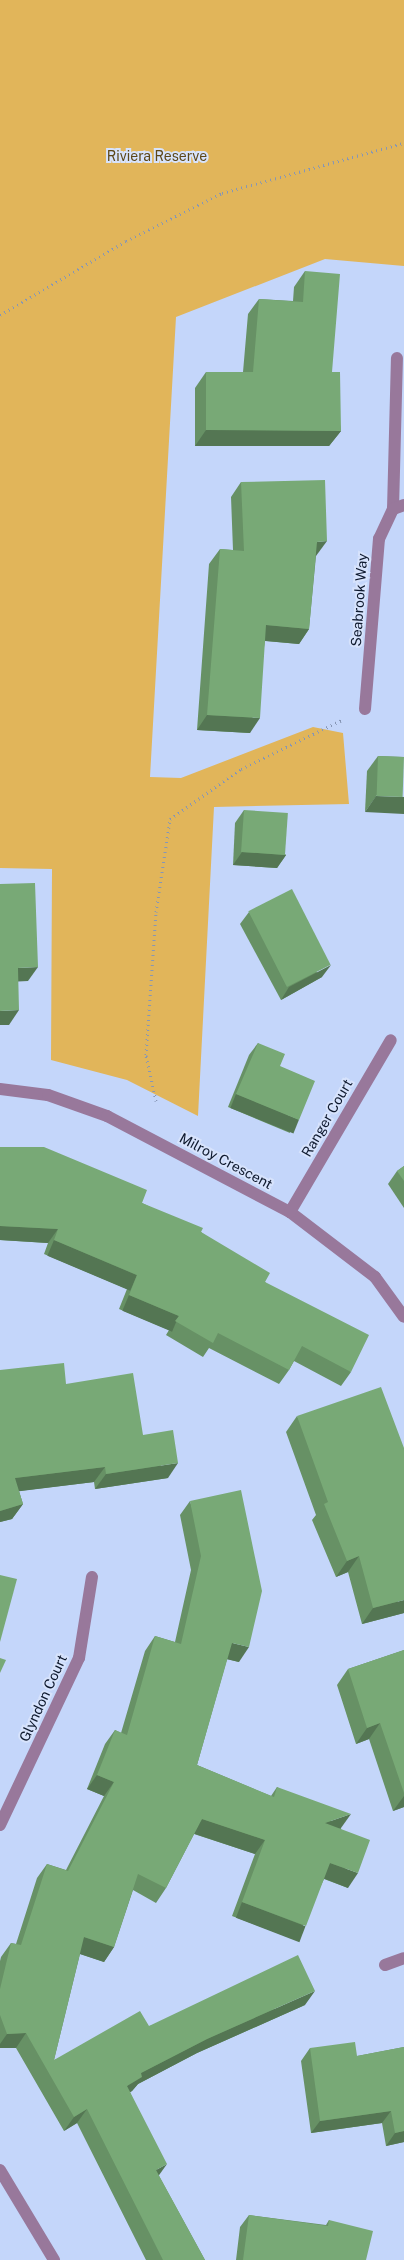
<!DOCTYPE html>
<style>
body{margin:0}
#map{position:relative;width:404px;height:2260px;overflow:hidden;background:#c4d6fa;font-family:"Public Sans",sans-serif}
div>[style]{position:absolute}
.green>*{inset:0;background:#e1b55a}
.path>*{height:3px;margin-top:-1.5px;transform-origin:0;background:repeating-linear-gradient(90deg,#8696b5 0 1px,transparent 0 5px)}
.lane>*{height:12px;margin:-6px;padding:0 6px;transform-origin:6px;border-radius:6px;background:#98789b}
.street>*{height:12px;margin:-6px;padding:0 6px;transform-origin:6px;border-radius:6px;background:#98789b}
.wall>*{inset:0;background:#679165}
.shaded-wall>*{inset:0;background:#547653;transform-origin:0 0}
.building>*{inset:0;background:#78a976;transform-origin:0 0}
span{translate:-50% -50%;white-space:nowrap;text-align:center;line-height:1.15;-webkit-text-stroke:4px #d7e3fc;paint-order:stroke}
.park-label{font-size:14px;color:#5c4719}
.street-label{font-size:14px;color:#0e192e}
</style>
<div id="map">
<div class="green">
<i style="clip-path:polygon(0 0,404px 0,404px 266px,325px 259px,176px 317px,150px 777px,181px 778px,313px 727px,343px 733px,349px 804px,214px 807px,198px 1116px,127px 1080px,51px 1060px,52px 869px,0 868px)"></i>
</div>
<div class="path">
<i style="left:0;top:315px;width:146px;rotate:-30.4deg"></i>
<i style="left:126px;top:241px;width:107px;rotate:-26.6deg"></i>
<i style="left:222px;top:193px;width:189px;rotate:-15.4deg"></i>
<i style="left:156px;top:1101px;width:47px;rotate:-102.3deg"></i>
<i style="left:146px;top:1055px;width:143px;rotate:-86deg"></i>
<i style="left:156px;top:912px;width:94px;rotate:-81.4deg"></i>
<i style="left:170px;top:819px;width:87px;rotate:-35.2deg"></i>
<i style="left:241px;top:769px;width:114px;rotate:-25.9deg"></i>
</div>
<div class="lane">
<i style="left:393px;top:509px;width:151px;rotate:-88.5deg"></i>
</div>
<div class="street">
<i style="left:365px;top:709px;width:171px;rotate:-85.3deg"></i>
<i style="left:379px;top:539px;width:33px;rotate:-65deg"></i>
<i style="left:393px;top:509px;width:12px;rotate:-20deg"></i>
<i style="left:0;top:1089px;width:48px;rotate:7.1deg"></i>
<i style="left:48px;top:1095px;width:63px;rotate:19.6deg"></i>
<i style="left:107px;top:1116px;width:207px;rotate:27.7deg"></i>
<i style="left:290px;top:1212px;width:107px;rotate:37.4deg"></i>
<i style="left:375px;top:1277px;width:49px;rotate:54.1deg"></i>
<i style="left:290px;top:1212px;width:199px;rotate:-59.6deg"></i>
<i style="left:0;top:1825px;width:185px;rotate:-64.7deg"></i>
<i style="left:79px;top:1658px;width:82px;rotate:-80.9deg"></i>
<i style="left:385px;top:1965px;width:20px;rotate:-20deg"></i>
<i style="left:0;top:2170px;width:105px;rotate:59deg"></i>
</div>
<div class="wall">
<i style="clip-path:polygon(305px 271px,332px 372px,341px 431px,329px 446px,195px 446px,195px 388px,206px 372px,243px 372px,248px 314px,259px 299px,293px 301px,294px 287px)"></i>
<i style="clip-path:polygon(241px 482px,316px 556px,309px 629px,299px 644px,265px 641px,250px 733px,197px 730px,209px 564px,220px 549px,233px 550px,231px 497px)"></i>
<i style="clip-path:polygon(378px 756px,404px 757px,365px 812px,367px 771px)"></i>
<i style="clip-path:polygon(244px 810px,286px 855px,277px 868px,233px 865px,235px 823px)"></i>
<i style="clip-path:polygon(249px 912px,322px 977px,281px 1000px,240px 924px)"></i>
<i style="clip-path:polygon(258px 1043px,280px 1066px,290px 1133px,228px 1107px,249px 1055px)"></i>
<i style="clip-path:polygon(0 1147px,142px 1203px,201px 1232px,265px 1282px,351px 1372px,341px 1386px,294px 1361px,289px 1370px,279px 1384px,209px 1348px,203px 1357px,166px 1335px,169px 1330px,119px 1309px,127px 1289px,44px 1254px,48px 1243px,0 1240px)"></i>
<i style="clip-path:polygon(404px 1166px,404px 1208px,388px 1184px,397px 1171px)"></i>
<i style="clip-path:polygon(0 1370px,66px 1384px,143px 1435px,168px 1478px,95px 1489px,94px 1482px,19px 1491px,23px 1504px,12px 1519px,0 1522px)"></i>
<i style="clip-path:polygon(297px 1416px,404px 1613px,362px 1624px,348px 1572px,336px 1577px,312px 1520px,316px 1515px,286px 1432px)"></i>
<i style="clip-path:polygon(190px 1501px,239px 1662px,227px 1659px,197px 1765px,271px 1796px,277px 1787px,341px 1828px,348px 1888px,324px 1879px,296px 1940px,232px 1916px,255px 1854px,194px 1834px,166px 1888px,156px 1903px,133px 1890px,114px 1947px,104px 1962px,80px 1954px,54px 2060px,149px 2026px,305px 2005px,197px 2053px,138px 2084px,132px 2091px,130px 2092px,159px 2176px,205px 2260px,146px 2260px,77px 2123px,64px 2131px,16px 2048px,0 2048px,0 1961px,1px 1957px,11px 1943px,16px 1944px,37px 1878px,47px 1864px,66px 1870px,104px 1796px,87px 1789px,105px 1744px,115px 1730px,121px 1733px,145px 1651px,155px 1636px,175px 1642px,191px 1570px,180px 1515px)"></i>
<i style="clip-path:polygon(404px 1650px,404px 1807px,393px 1811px,369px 1739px,356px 1744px,337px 1685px,348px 1669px)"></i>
<i style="clip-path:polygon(404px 2047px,404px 2142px,386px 2146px,382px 2123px,311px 2133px,301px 2061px,310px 2048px,357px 2056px)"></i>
<i style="clip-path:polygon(249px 2215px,326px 2225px,329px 2220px,366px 2260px,236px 2260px,240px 2227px)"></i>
</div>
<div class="shaded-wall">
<i style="clip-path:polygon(206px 430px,341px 431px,329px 446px,195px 446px)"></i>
<i style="clip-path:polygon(327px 541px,316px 556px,307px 557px,317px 542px)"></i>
<i style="clip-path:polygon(266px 625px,309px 629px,299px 644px,256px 640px)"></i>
<i style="clip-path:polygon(207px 715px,260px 718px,250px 733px,197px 730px)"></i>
<i style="clip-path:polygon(376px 796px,404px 797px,404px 814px,365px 812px)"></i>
<i style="clip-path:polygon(242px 852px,286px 855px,277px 868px,233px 865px)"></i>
<i style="clip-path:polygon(331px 965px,322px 977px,281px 1000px,289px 987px)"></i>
<i style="clip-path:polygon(38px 967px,28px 981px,8px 982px,18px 968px)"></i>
<i style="clip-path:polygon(19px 1010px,9px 1025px,0 1025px,0 1011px)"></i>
<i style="left:236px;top:1094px;width:68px;height:15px;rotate:22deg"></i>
<i style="clip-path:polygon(0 1226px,58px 1229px,48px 1243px,0 1240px)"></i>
<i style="left:54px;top:1240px;width:90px;height:17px;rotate:23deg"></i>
<i style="left:129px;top:1295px;width:54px;height:17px;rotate:23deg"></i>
<i style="clip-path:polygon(178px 1463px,168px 1478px,95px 1489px,106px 1474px)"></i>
<i style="clip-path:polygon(105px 1467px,94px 1482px,5px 1493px,15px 1478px)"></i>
<i style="clip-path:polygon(23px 1504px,12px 1519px,0 1522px,0 1511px)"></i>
<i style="clip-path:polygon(359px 1556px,348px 1572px,336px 1577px,347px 1561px)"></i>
<i style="clip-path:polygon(404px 1600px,404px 1613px,362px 1624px,373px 1608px)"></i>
<i style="clip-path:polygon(232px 1643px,249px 1647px,239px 1662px,222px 1658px)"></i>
<i style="clip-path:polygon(380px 1723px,369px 1739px,356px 1744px,367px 1728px)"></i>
<i style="clip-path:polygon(97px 1775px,114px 1782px,104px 1796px,87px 1789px)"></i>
<i style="clip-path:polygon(404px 1796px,404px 1807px,393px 1811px)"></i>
<i style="clip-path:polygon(351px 1814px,341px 1828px,315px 1837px,325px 1823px)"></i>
<i style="clip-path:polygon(202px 1819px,265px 1840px,255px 1854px,192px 1833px)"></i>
<i style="clip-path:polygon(330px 1863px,358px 1873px,348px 1888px,320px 1877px)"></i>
<i style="left:242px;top:1902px;width:68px;height:17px;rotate:21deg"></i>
<i style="clip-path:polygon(84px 1937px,114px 1947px,104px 1962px,74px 1952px)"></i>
<i style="clip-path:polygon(315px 1991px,305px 2005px,197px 2053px,138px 2084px,132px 2091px,117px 2100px,127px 2086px,141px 2073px,207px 2039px)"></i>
<i style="clip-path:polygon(26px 2033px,16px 2048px,0 2048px,0 2044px,7px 2034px)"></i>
<i style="clip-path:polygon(87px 2109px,77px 2123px,64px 2131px,74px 2117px)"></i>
<i style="clip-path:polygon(391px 2111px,382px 2123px,311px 2133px,320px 2121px)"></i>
<i style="clip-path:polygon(404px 2131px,404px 2142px,386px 2146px,395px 2133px)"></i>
<i style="clip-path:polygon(167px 2164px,157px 2178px,156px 2170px)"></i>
</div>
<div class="building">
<i style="clip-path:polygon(305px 271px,340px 274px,332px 372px,340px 372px,341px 431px,206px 430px,206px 372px,253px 372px,259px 299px,303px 302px)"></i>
<i style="clip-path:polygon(325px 480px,327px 541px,317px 542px,309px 629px,266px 625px,260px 718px,207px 715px,220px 549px,244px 551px,241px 482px)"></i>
<i style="left:378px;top:756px;width:26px;height:40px;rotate:2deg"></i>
<i style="left:244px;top:810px;width:44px;height:42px;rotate:4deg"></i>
<i style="clip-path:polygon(35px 883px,38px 967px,18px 968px,19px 1010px,0 1011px,0 884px)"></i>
<i style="left:292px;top:889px;width:85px;height:49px;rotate:63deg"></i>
<i style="clip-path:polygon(258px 1043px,285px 1054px,280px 1066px,315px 1081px,299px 1120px,236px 1094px)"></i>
<i style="clip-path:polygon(0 1147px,44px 1147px,147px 1190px,142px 1203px,203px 1228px,201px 1232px,270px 1273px,265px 1282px,369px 1335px,351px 1372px,302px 1346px,289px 1370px,218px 1333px,213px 1343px,175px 1321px,179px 1316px,129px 1295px,137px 1275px,54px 1240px,58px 1229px,0 1226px)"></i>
<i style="clip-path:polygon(404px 1166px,404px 1181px,397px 1171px)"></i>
<i style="clip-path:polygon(64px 1363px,66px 1384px,133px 1373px,143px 1435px,173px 1430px,178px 1463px,106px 1474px,105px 1467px,15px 1478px,23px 1504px,0 1511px,0 1370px)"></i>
<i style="clip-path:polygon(381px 1387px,404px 1448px,404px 1600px,373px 1608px,359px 1556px,347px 1561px,324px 1504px,328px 1502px,297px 1416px)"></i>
<i style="clip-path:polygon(241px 1490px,262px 1591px,249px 1647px,232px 1643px,197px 1765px,274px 1797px,277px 1787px,351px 1814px,325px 1823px,370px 1840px,358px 1873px,330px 1863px,306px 1926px,242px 1902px,265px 1840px,202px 1819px,166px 1888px,138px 1874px,114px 1947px,84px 1937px,54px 2060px,140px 2011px,149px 2026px,298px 1955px,315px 1991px,207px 2039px,141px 2073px,142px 2077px,127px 2086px,167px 2164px,156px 2170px,205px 2260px,163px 2260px,87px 2109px,74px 2117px,26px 2033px,7px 2034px,0 2015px,0 1989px,11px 1943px,21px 1945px,47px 1864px,68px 1871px,114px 1782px,97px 1775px,115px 1730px,127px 1735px,155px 1636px,181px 1644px,201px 1556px,190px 1501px)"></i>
<i style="clip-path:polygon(0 1575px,17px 1579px,0 1642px)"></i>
<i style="clip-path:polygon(404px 1650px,404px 1793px,380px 1723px,367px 1728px,348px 1669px)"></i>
<i style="clip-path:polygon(0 1658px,6px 1660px,0 1673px)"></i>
<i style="clip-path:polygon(355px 2042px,357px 2056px,404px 2047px,404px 2131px,395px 2133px,391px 2111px,320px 2121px,310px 2048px)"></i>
<i style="clip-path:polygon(249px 2215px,328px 2226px,329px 2220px,373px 2231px,366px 2260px,243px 2260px)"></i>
</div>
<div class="park-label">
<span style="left:157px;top:156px">Riviera Reserve</span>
</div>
<div class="street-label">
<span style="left:359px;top:600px;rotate:-86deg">Seabrook Way</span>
<span style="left:327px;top:1118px;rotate:-60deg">Ranger Court</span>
<span style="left:226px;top:1161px;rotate:28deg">Milroy Crescent</span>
<span style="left:43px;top:1698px;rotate:-65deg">Glyndon Court</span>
</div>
</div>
